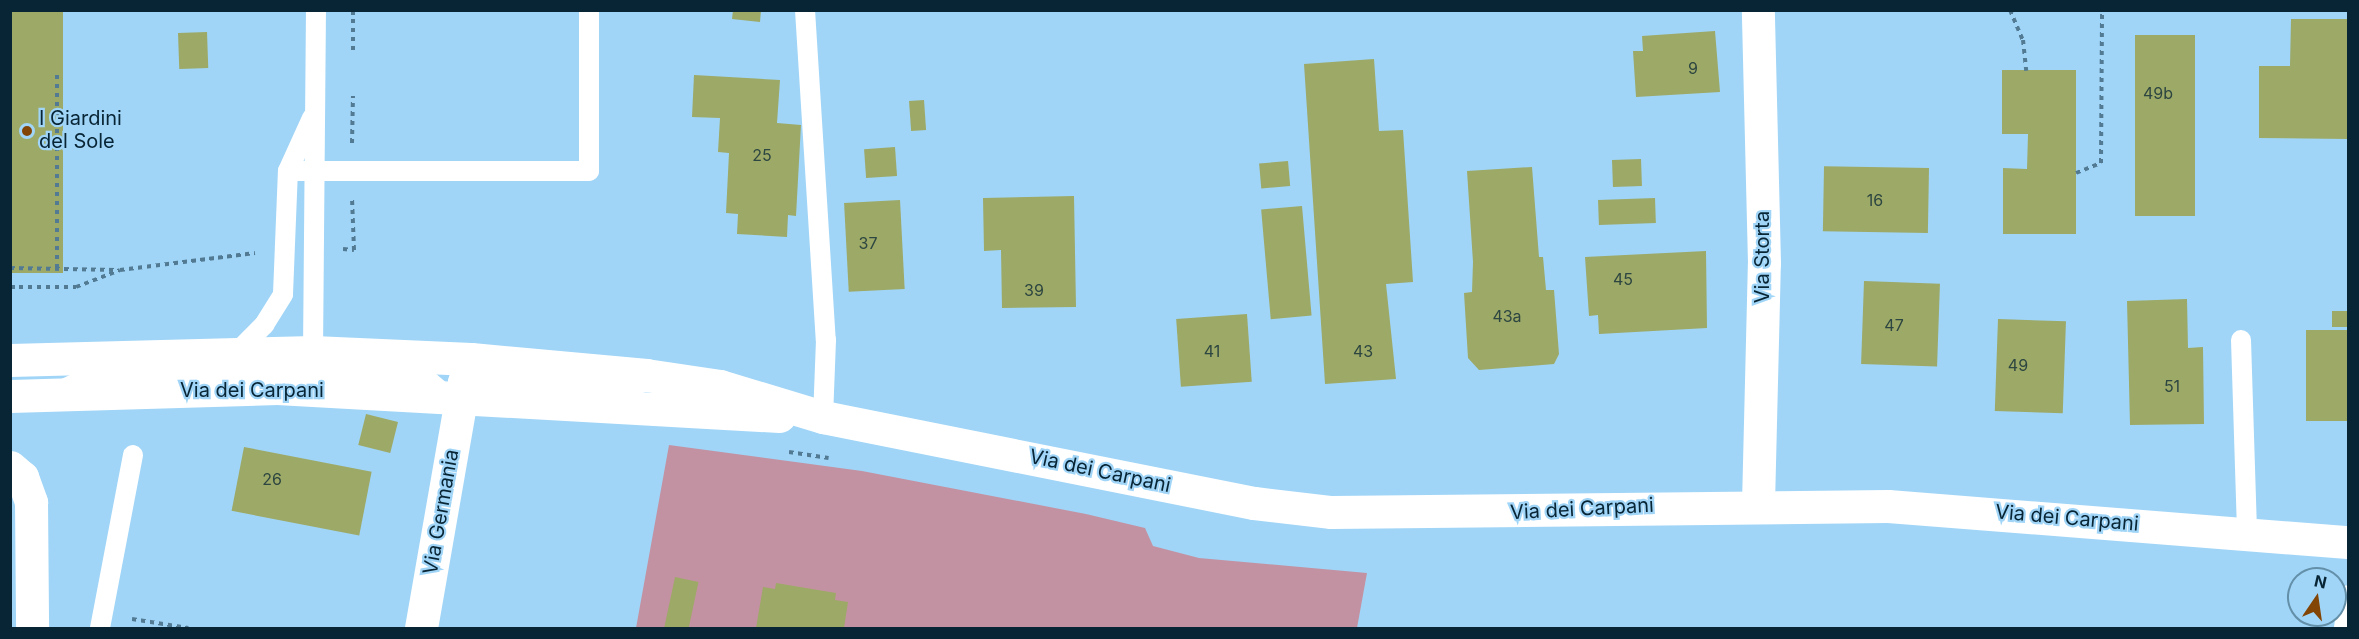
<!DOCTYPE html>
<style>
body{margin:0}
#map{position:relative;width:2359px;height:639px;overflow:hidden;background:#a0d5f7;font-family:Inter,sans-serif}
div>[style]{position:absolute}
.green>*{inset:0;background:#c392a2}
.building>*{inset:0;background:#9da966;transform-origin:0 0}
.path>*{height:4px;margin-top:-2px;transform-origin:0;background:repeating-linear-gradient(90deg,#527a93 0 4.5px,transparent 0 9px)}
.lane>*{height:20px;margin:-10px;padding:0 10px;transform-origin:10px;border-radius:10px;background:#fff}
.street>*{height:33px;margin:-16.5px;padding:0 16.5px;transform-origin:16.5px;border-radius:16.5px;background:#fff}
.secondary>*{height:33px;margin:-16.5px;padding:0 16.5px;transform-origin:16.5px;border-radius:16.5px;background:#fff}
.dots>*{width:16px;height:16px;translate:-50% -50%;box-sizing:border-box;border:3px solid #a0d5f7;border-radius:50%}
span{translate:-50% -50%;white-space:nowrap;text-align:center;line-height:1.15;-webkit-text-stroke:4.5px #a0d5f7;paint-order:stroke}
.number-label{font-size:16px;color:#2d4641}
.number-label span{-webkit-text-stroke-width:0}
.poi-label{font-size:20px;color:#082535}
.left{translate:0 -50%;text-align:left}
.street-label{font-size:20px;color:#082535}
.frame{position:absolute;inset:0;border:12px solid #082535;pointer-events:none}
.north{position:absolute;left:2287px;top:567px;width:60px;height:60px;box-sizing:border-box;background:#a0d5f7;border:2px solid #638fa9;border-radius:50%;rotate:13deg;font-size:16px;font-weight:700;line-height:24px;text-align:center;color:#082535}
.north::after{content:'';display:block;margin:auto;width:21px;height:27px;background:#834506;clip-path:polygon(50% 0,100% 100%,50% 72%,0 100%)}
</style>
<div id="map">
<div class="green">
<i style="clip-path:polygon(669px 445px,862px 471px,1086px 514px,1145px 528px,1153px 546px,1199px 558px,1367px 573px,1357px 628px,636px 628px)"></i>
</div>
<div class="building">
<i style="left:10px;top:10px;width:53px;height:263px"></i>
<i style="clip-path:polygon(733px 10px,761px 10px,760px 22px,732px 19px)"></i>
<i style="clip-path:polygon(2291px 19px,2348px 19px,2348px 139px,2259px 138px,2259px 66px,2290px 66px)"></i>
<i style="clip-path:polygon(1715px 31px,1720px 92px,1636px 97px,1633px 51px,1643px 51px,1642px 36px)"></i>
<i style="left:207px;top:32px;width:36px;height:29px;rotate:88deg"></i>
<i style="left:2135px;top:35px;width:60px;height:181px"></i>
<i style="clip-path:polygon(1374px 59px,1379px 131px,1403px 130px,1413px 282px,1386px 284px,1396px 379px,1325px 384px,1304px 64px)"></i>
<i style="clip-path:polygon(2002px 70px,2076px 70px,2076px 234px,2003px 234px,2003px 168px,2027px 169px,2028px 134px,2002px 134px)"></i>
<i style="clip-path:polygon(694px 75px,780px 80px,777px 123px,801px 125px,796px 216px,788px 215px,787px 237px,737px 234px,738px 214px,726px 213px,729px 153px,718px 152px,720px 118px,692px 117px)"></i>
<i style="left:924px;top:100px;width:30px;height:15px;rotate:86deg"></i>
<i style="left:895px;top:147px;width:29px;height:31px;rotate:86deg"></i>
<i style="left:1641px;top:159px;width:27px;height:29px;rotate:88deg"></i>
<i style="left:1288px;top:161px;width:25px;height:29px;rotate:85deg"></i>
<i style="clip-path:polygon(1532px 167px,1539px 257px,1543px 257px,1546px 290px,1554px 290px,1559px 354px,1554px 364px,1479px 370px,1468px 358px,1464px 293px,1472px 292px,1473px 262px,1467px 171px)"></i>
<i style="left:1929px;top:168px;width:65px;height:105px;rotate:91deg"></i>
<i style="clip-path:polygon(1074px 196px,1076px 307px,1002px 308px,1001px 250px,984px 251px,983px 198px)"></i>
<i style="left:1655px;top:198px;width:25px;height:57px;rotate:88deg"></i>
<i style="left:900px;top:200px;width:89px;height:56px;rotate:87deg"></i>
<i style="left:1302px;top:206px;width:110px;height:41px;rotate:85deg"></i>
<i style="clip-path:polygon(1706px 251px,1707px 328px,1599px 334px,1598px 315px,1589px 316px,1585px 257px)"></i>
<i style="left:1864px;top:281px;width:76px;height:83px;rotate:2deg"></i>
<i style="clip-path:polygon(2187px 299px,2188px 348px,2203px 347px,2204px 424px,2130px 425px,2127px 301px)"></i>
<i style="left:2332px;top:311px;width:16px;height:16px"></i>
<i style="left:1247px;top:314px;width:68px;height:71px;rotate:86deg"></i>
<i style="left:1998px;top:319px;width:68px;height:92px;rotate:2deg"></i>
<i style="left:2306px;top:330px;width:42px;height:91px"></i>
<i style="left:366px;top:414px;width:33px;height:32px;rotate:14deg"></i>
<i style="left:244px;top:447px;width:130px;height:65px;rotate:11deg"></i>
<i style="left:675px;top:577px;width:24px;height:52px;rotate:12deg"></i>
<i style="clip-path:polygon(776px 583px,836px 593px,835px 600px,848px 602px,844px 628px,756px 628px,763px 587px,775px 589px)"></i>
</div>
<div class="path">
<i style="left:353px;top:10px;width:44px;rotate:90deg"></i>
<i style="left:2010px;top:10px;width:33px;rotate:67deg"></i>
<i style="left:2023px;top:40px;width:31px;rotate:84deg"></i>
<i style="left:352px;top:143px;width:47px;rotate:-88.8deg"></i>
<i style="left:2076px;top:173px;width:27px;rotate:-22deg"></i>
<i style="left:2101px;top:163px;width:153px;rotate:-89.6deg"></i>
<i style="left:343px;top:249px;width:11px;rotate:5deg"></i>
<i style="left:354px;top:250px;width:51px;rotate:-92.2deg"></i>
<i style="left:10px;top:268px;width:107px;rotate:1.1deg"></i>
<i style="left:57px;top:268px;width:196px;rotate:-90deg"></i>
<i style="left:10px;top:287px;width:66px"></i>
<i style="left:76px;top:287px;width:47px;rotate:-21.1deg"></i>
<i style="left:120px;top:270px;width:136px;rotate:-7.2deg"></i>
<i style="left:789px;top:452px;width:40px;rotate:8.5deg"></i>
<i style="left:132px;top:619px;width:57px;rotate:9.1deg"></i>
</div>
<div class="lane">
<i style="left:805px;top:10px;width:331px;rotate:86.4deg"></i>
<i style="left:826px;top:340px;width:77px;rotate:92.2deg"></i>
<i style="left:288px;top:171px;width:301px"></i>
<i style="left:589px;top:171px;width:161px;rotate:-90deg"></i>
<i style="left:2241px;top:340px;width:194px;rotate:88.2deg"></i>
<i style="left:313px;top:352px;width:342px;rotate:-89.5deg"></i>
<i style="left:236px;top:353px;width:40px;rotate:-45deg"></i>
<i style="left:264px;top:325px;width:36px;rotate:-58deg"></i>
<i style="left:283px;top:294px;width:123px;rotate:-87.7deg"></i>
<i style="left:288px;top:171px;width:58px;rotate:-65.6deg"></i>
<i style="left:100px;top:628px;width:176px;rotate:-79.2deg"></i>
<i style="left:2344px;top:628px;width:33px;rotate:-83deg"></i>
</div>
<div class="street">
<i style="left:313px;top:352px;width:24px;rotate:57deg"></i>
<i style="left:326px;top:372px;width:87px;rotate:2.6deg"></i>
<i style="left:413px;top:376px;width:30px;rotate:40deg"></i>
<i style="left:67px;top:394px;width:51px;rotate:-25.6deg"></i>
<i style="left:113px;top:372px;width:194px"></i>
<i style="left:307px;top:372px;width:21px;rotate:-73deg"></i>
<i style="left:10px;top:467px;width:16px;rotate:40deg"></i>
<i style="left:22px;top:477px;width:27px;rotate:70deg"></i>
<i style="left:31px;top:502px;width:126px;rotate:89.5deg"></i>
<i style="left:1758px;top:504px;width:241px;rotate:-88.6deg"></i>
<i style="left:1764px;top:263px;width:253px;rotate:-91.4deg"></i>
<i style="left:421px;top:628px;width:250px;rotate:-80.1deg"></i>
<i style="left:464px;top:382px;width:142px;rotate:2deg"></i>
<i style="left:606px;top:387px;width:32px;rotate:-18deg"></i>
</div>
<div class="secondary">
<i style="left:10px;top:360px;width:303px;rotate:-1.5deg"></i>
<i style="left:313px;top:352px;width:158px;rotate:2.5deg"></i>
<i style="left:471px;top:359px;width:176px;rotate:5.2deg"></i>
<i style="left:646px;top:375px;width:75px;rotate:8.5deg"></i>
<i style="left:720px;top:386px;width:108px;rotate:16.8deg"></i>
<i style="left:823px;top:417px;width:439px;rotate:11.3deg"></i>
<i style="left:1254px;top:503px;width:78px;rotate:6.7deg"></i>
<i style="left:1331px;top:512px;width:557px;rotate:-0.62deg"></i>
<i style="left:1888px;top:506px;width:461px;rotate:4.5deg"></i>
<i style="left:10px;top:396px;width:267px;rotate:-1.7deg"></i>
<i style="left:277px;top:388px;width:503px;rotate:3.19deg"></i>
</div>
<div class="dots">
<i style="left:27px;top:131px;background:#834506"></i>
</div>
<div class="number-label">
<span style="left:1693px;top:68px">9</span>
<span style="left:2158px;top:93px">49b</span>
<span style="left:762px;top:155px">25</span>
<span style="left:1875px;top:200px">16</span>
<span style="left:868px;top:243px">37</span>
<span style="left:1623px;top:279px">45</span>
<span style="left:1034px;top:290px">39</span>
<span style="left:1507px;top:316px">43a</span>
<span style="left:1894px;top:325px">47</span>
<span style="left:1212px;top:351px">41</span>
<span style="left:1363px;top:351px">43</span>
<span style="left:2018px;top:365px">49</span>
<span style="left:2172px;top:386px">51</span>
<span style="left:272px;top:479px">26</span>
</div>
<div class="poi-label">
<span class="left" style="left:39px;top:130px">I Giardini<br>del Sole</span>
</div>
<div class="street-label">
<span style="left:1762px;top:257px;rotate:-90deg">Via Storta</span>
<span style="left:252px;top:390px">Via dei Carpani</span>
<span style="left:1100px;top:471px;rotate:12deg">Via dei Carpani</span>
<span style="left:1582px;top:509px;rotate:-3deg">Via dei Carpani</span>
<span style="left:441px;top:512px;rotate:-80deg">Via Germania</span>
<span style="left:2067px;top:518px;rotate:5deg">Via dei Carpani</span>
</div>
<div class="frame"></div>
<div class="north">N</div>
</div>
